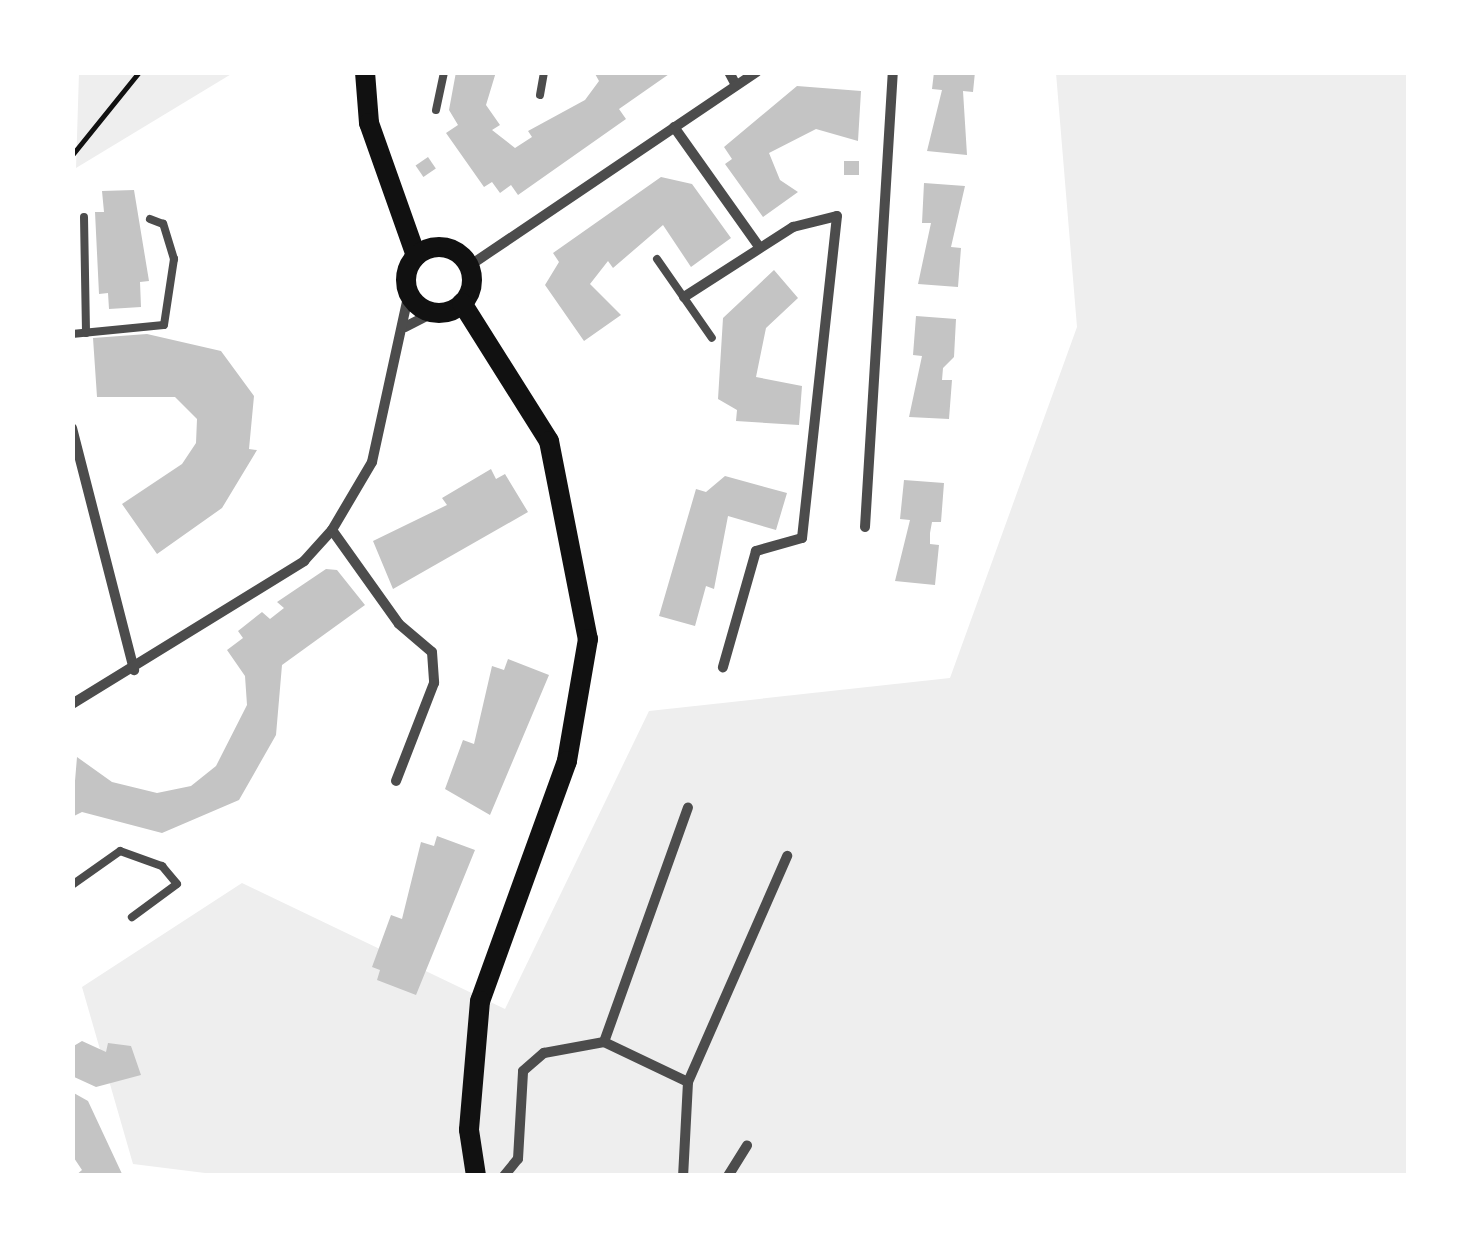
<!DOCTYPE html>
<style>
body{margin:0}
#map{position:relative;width:1481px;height:1248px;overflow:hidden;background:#fff;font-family:"Source Sans 3",sans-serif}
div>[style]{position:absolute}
.green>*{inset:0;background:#eee}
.building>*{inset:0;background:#c4c4c4;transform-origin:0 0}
.path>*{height:5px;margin:-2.5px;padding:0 2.5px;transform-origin:2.5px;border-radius:2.5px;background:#111}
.service>*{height:8px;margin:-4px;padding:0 4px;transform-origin:4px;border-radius:4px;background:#4c4c4c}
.minor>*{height:10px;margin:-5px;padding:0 5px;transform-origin:5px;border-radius:5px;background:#4c4c4c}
.secondary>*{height:20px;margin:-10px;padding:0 10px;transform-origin:10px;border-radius:10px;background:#111}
.secondary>.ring{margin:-10px;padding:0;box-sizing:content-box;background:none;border:20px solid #111;border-radius:50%}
span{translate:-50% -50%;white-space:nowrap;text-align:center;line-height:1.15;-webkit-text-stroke:10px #fff;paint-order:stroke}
.frame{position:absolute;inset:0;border:75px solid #fff;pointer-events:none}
</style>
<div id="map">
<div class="green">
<i style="clip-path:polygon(79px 73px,233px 73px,76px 168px)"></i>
<i style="clip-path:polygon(1056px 73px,1408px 73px,1408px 1175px,229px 1176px,133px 1164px,82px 987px,242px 883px,505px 1009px,649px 711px,950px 678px,1077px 327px)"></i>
</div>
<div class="building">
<i style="clip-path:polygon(456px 72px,496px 72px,486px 105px,500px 125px,492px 130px,515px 148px,532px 137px,528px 131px,585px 100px,599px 81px,594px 72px,672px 72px,619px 109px,626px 119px,518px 195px,511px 185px,500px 193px,492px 182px,484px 187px,446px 133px,458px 125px,449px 110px)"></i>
<i style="clip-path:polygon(934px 72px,975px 72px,973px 92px,963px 91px,967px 155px,927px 151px,942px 90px,932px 89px)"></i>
<i style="clip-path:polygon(797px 86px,861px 91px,858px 141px,816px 129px,769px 153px,780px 180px,798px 192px,763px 217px,725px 164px,732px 159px,724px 147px)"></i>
<i style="left:428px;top:157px;width:14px;height:15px;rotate:56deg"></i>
<i style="left:844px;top:161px;width:15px;height:14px"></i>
<i style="clip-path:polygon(661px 177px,692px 184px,731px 238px,691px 267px,663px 225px,613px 268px,608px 261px,590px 284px,621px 315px,584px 341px,545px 285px,559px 262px,553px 253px)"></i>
<i style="clip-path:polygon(924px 183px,965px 186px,951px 247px,961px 248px,958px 287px,918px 284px,931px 223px,922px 223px)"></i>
<i style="clip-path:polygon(134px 190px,149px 281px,140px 282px,141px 307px,109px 309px,108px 293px,99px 294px,95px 212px,104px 212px,102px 191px)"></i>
<i style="clip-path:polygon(774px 270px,798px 298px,766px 328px,756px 377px,802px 386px,799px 425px,736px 421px,737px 410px,718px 399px,723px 318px)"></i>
<i style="clip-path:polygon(916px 316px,956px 319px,954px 357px,943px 368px,942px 380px,952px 380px,949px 419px,909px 417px,922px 356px,913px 355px)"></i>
<i style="clip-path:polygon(147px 334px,221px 351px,254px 396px,249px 449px,257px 450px,222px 508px,157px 554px,122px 504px,182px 464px,196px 443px,197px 419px,175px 397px,97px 397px,93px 338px)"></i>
<i style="clip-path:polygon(491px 469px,496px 479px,505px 474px,528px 512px,393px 589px,373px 541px,447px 505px,442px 498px)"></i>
<i style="clip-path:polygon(725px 476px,787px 493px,776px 530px,728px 516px,714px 589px,706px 586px,695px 626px,659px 616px,696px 489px,706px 492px)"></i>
<i style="clip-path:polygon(904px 480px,944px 483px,941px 522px,932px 522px,930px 533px,930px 544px,939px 545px,935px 585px,895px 581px,910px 520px,900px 519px)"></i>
<i style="clip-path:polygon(326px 569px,337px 570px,365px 605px,282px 665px,276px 735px,239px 800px,162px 833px,82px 812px,72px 817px,77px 757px,112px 782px,157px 793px,191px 786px,216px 766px,247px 705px,245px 676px,227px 650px,243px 638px,238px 631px,262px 612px,270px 619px,284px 608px,277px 602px)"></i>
<i style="clip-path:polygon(508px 659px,549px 675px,490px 815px,445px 789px,463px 740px,474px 744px,492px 666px,504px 670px)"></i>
<i style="clip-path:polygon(437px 836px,475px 850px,416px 995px,377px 980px,380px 970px,372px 967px,391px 915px,402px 919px,421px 842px,434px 846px)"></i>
<i style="clip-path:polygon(82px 1041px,106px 1052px,108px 1043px,131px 1046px,141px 1075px,96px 1087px,72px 1076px,72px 1047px)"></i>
<i style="clip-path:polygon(72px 1092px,88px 1101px,123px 1176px,75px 1176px,82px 1170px,72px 1155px)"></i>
</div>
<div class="path">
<i style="left:72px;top:155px;width:107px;rotate:-51.1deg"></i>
</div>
<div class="service">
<i style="left:540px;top:95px;width:23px;rotate:-80deg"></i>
<i style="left:436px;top:110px;width:39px;rotate:-78deg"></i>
<i style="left:84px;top:217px;width:116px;rotate:89deg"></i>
<i style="left:657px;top:259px;width:96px;rotate:55.2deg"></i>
<i style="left:72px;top:334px;width:92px;rotate:-5.6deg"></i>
<i style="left:164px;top:325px;width:67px;rotate:-81.4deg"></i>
<i style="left:174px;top:259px;width:37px;rotate:-107deg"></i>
<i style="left:163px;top:224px;width:14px;rotate:-159deg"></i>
<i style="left:72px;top:885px;width:59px;rotate:-35.3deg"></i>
<i style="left:120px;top:851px;width:45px;rotate:19.7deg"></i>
<i style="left:162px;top:866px;width:23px;rotate:50deg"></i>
<i style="left:177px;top:884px;width:56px;rotate:143.7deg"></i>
</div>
<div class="minor">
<i style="left:729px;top:72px;width:15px;rotate:62deg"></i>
<i style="left:674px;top:127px;width:148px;rotate:54.6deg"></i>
<i style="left:469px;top:266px;width:347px;rotate:-34deg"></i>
<i style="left:684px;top:297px;width:130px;rotate:-32.7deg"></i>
<i style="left:793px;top:227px;width:45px;rotate:-14deg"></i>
<i style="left:837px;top:216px;width:324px;rotate:96.2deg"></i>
<i style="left:802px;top:538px;width:48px;rotate:164.2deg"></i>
<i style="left:756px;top:551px;width:121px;rotate:105.9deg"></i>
<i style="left:405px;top:327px;width:34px;rotate:-27deg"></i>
<i style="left:72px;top:428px;width:250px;rotate:75.6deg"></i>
<i style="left:865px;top:527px;width:456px;rotate:-86.5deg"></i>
<i style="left:332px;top:530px;width:115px;rotate:54.5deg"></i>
<i style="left:399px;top:624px;width:43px;rotate:40.3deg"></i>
<i style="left:432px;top:652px;width:31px;rotate:86deg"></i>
<i style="left:434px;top:683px;width:105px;rotate:111.2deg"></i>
<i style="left:72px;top:704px;width:273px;rotate:-31.6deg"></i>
<i style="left:304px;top:561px;width:42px;rotate:-47.9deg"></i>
<i style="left:332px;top:530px;width:79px;rotate:-59.5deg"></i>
<i style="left:372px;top:462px;width:173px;rotate:-77.7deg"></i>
<i style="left:604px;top:1042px;width:249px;rotate:-70.3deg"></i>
<i style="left:688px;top:1082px;width:247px;rotate:-66.3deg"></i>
<i style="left:504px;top:1176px;width:22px;rotate:-51deg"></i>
<i style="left:518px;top:1159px;width:88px;rotate:-86.7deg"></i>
<i style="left:523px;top:1071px;width:28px;rotate:-41deg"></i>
<i style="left:544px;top:1053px;width:61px;rotate:-10.4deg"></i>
<i style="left:604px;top:1042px;width:93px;rotate:25.5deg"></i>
<i style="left:688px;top:1082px;width:94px;rotate:93deg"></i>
<i style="left:728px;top:1176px;width:36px;rotate:-58deg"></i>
</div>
<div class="secondary">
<i style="left:365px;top:72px;width:51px;rotate:85.5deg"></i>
<i style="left:369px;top:123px;width:141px;rotate:70.5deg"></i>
<i class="ring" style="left:406px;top:247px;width:46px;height:46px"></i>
<i style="left:462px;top:303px;width:163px;rotate:57.8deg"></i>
<i style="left:549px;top:441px;width:202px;rotate:78.9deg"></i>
<i style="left:588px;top:639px;width:124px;rotate:99.8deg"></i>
<i style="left:567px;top:761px;width:255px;rotate:109.9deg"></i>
<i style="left:480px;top:1001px;width:129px;rotate:94.9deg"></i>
<i style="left:469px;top:1130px;width:47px;rotate:81.3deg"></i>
</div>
<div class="frame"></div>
</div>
